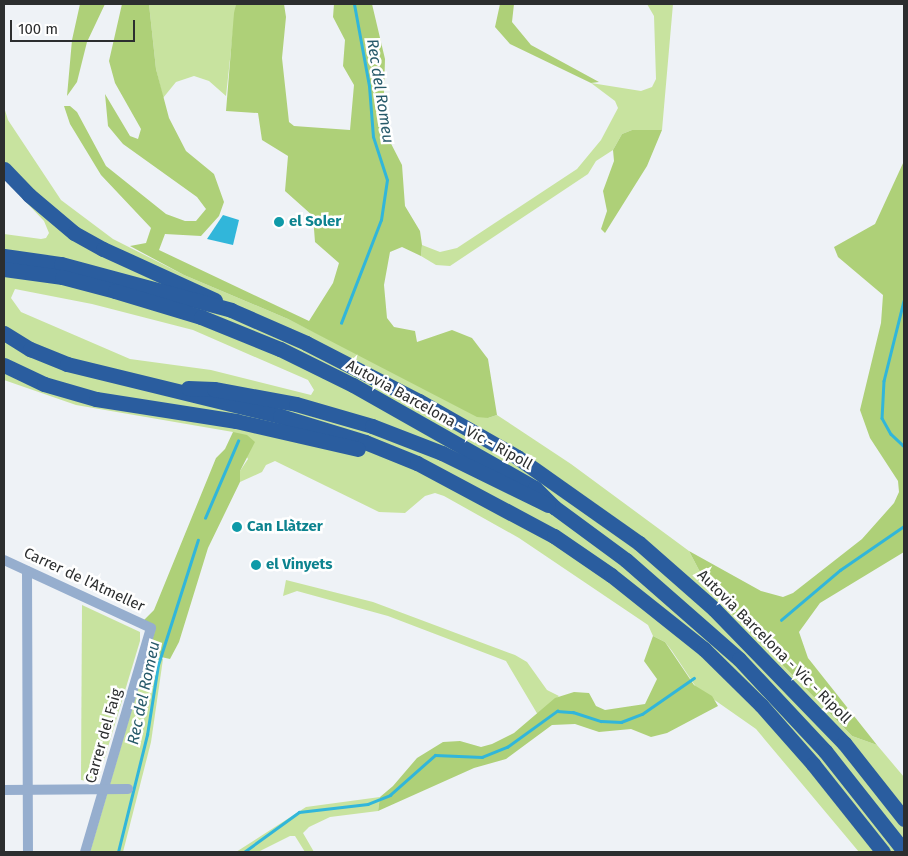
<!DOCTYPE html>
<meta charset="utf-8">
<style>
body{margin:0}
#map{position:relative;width:908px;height:856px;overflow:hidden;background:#eef2f6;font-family:"Fira Sans",sans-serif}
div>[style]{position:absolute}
.green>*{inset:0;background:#c8e39f}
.forest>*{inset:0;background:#aed078}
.water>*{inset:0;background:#31b6da}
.stream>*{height:2.5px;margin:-1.25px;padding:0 1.25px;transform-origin:1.25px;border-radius:1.25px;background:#31b6da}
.minor>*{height:10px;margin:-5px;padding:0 5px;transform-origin:5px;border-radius:5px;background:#96aece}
.motorway>*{height:15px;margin:-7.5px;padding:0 7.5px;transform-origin:7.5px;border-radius:7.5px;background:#2a5d9f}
.dots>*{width:14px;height:14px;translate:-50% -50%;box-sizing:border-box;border:2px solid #fff;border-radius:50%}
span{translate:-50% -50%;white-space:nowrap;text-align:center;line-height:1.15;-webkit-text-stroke:5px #fff;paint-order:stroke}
.culture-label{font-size:15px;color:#0d838f;font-weight:700}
.left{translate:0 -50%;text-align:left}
.street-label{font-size:15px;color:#2c2e2f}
.water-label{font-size:16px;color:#275a6a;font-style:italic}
.frame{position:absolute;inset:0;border:5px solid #2c2e2f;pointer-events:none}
.scale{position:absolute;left:10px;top:20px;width:125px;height:22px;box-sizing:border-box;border:2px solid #2c2e2f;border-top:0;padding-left:6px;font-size:15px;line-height:18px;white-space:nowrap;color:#2c2e2f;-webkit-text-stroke:4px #fff;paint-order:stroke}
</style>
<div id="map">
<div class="green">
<i style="clip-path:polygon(149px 4px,236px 4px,226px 96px,209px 81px,194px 76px,176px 82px,163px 98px,156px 69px)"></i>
<i style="clip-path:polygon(647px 4px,673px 4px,662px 130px,632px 130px,622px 134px,613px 150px,596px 161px,588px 174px,450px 266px,436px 265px,421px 256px,422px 245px,440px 252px,457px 248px,577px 169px,601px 140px,618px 108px,615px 101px,591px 83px,641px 91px,652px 87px,656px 79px,654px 16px)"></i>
<i style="clip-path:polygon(evenodd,4px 107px,8px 120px,61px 200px,113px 239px,184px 275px,288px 319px,488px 418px,497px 415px,571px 464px,689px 551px,710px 591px,852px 736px,877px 745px,904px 777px,904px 852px,859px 852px,756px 729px,696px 687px,672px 651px,665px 642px,653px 636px,648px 625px,519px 538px,444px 496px,435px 493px,425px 496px,405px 513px,379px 512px,275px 461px,266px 465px,262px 472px,240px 482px,240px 471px,248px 459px,233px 432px,76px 405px,4px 380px,4px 234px,41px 239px,46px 238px,49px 233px,44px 221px,4px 179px,4px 107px,15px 289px,92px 304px,193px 330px,308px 380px,314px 390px,311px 395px,211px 370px,130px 359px,21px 312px,11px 298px,15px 289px)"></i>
<i style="clip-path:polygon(286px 580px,373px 602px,515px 655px,527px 662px,547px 690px,559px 696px,538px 715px,506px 661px,388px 616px,297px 591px,283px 596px)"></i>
<i style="clip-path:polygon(82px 605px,140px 632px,140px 641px,99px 777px,93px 782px,81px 780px)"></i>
<i style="clip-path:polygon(148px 654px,163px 659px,151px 742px,123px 852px,90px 852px)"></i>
<i style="clip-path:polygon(380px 797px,378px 811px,330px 817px,309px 827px,303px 833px,314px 852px,305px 852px,295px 836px,290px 836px,258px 852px,236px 852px,306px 807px)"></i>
</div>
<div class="forest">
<i style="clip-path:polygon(80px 4px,105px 4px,87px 42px,77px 82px,67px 96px,72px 40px)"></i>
<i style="clip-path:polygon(122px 4px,149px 4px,156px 69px,169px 118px,186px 151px,214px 174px,224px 202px,219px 216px,201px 236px,165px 234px,159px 250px,309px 321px,333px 283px,339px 263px,315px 242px,313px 216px,285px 191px,288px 156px,262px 140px,258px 113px,226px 111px,234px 13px,236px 4px,284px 4px,286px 17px,282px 58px,289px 122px,294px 126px,350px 130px,354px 85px,343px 66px,345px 40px,333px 17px,334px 4px,372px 4px,385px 59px,383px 128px,402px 165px,405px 206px,420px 231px,422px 245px,421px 256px,402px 247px,390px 252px,384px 285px,387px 318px,394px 327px,415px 331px,417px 342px,452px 330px,472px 338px,488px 359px,497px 415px,488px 418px,477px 417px,288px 319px,184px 275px,130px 246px,146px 243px,151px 228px,101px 175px,70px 124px,64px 106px,70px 106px,77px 112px,106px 166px,166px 214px,185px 221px,196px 221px,206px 209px,197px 197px,123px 144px,108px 126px,105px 94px,130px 136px,138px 139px,141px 129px,115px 83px,109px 61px)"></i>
<i style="clip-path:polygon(500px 4px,514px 4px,512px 22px,531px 45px,599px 82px,591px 83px,510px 44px,495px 27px)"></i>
<i style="clip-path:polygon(632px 130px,662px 130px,647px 166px,605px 233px,601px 229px,607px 211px,603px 191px,614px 161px,613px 150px,622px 134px)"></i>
<i style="clip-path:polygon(904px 161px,904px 552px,820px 603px,799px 632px,808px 658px,877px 745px,852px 736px,710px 591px,689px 551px,761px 591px,783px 597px,793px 593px,862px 539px,894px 503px,899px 492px,898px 481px,870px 438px,860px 410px,881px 323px,883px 295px,838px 257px,834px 247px,875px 224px)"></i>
<i style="clip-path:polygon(233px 432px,247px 435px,255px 442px,240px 471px,240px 482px,208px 548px,179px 642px,170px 659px,148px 654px,156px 627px,143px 621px,154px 610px,216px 458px,225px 449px)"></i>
<i style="clip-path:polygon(653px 636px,665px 642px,694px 685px,712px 696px,718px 706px,667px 733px,651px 737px,631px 729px,599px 732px,575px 724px,552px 725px,506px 759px,474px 768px,378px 811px,380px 797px,393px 786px,417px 758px,443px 742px,460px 741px,481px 747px,492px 744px,514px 733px,555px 698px,574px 692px,589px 693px,596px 706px,605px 710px,645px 704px,657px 679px,644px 661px)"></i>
</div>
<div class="water">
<i style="clip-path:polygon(223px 215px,239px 220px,233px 245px,207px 239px)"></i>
</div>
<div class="stream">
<i style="left:904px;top:301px;width:82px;rotate:104deg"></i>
<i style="left:884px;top:381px;width:37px;rotate:93deg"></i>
<i style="left:882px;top:418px;width:18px;rotate:61deg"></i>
<i style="left:891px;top:434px;width:18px;rotate:43deg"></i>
<i style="left:341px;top:323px;width:110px;rotate:-68.8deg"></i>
<i style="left:381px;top:220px;width:40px;rotate:-81.5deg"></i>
<i style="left:387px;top:180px;width:45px;rotate:-108deg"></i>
<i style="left:373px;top:137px;width:51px;rotate:-94.5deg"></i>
<i style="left:369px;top:86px;width:83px;rotate:-100.4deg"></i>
<i style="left:205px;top:518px;width:84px;rotate:-66.8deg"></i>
<i style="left:781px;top:620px;width:77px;rotate:-40.3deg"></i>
<i style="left:840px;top:570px;width:78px;rotate:-34.5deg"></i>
<i style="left:118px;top:852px;width:121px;rotate:-76.1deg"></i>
<i style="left:147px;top:735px;width:71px;rotate:-81.1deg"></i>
<i style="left:158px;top:665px;width:131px;rotate:-72.3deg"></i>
<i style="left:244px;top:852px;width:68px;rotate:-36deg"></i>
<i style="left:299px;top:812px;width:69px;rotate:-6.6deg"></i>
<i style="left:368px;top:804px;width:24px;rotate:-22deg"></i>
<i style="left:390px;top:795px;width:60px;rotate:-41.6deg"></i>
<i style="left:435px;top:755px;width:47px;rotate:2.4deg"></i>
<i style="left:482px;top:757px;width:27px;rotate:-22deg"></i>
<i style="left:507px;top:747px;width:62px;rotate:-35.8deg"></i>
<i style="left:557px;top:711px;width:16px;rotate:4deg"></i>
<i style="left:573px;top:712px;width:29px;rotate:18deg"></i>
<i style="left:601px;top:721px;width:20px;rotate:3deg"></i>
<i style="left:621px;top:722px;width:22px;rotate:-21deg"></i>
<i style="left:642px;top:714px;width:63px;rotate:-34.7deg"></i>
</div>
<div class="minor">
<i style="left:4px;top:560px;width:162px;rotate:24.8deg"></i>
<i style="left:151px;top:628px;width:234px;rotate:106.4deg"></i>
<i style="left:27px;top:571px;width:281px;rotate:89.8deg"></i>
<i style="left:4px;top:790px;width:124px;rotate:-0.5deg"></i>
</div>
<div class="motorway">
<i style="left:4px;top:169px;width:36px;rotate:46deg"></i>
<i style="left:29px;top:195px;width:59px;rotate:40.2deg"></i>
<i style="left:74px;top:233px;width:33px;rotate:29deg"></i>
<i style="left:103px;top:249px;width:123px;rotate:24.5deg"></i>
<i style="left:4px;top:256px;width:58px;rotate:8deg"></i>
<i style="left:61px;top:264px;width:176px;rotate:15.1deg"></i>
<i style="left:231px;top:310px;width:82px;rotate:23.7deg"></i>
<i style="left:306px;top:343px;width:127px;rotate:27.2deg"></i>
<i style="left:419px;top:401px;width:113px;rotate:29.7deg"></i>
<i style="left:517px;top:457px;width:149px;rotate:35.2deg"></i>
<i style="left:639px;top:543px;width:100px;rotate:41.3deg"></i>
<i style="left:714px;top:609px;width:187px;rotate:45.9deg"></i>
<i style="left:844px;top:743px;width:97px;rotate:51.7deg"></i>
<i style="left:4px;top:269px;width:59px;rotate:7.9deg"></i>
<i style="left:62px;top:277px;width:55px;rotate:14.8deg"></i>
<i style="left:115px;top:291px;width:90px;rotate:16.8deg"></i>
<i style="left:201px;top:317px;width:85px;rotate:22.1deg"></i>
<i style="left:280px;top:349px;width:81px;rotate:26.3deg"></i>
<i style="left:353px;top:385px;width:209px;rotate:29.5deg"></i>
<i style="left:535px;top:488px;width:27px;rotate:45deg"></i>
<i style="left:554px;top:507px;width:89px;rotate:36.4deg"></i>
<i style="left:626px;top:560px;width:150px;rotate:41.2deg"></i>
<i style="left:739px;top:659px;width:126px;rotate:46.9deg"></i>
<i style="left:825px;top:751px;width:127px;rotate:51.7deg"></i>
<i style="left:4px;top:333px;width:31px;rotate:32deg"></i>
<i style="left:30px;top:349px;width:40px;rotate:22deg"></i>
<i style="left:67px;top:364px;width:219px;rotate:13.7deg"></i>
<i style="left:280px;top:416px;width:89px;rotate:17deg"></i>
<i style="left:365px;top:442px;width:56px;rotate:22deg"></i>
<i style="left:417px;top:463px;width:155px;rotate:28.1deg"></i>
<i style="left:554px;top:536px;width:69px;rotate:34.4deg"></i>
<i style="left:611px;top:575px;width:119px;rotate:38.5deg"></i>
<i style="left:704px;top:649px;width:80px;rotate:44.5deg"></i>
<i style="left:761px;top:705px;width:79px;rotate:48.6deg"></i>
<i style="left:813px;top:764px;width:112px;rotate:51.5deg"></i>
<i style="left:4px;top:365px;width:44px;rotate:25.4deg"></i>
<i style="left:44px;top:384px;width:54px;rotate:16.1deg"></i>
<i style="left:96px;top:399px;width:142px;rotate:8.9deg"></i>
<i style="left:236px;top:421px;width:125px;rotate:12.9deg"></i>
<i style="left:188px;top:388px;width:26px;rotate:2deg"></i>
<i style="left:214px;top:389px;width:83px;rotate:10.4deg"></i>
<i style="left:296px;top:404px;width:79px;rotate:16.1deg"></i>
<i style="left:372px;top:426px;width:75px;rotate:21.1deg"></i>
<i style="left:442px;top:453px;width:118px;rotate:26.1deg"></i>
</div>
<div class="dots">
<i style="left:279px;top:222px;background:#0f9aa8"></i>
<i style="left:237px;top:527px;background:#0f9aa8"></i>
<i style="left:256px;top:565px;background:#0f9aa8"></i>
</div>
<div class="culture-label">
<span class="left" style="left:289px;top:222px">el Soler</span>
<span class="left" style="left:247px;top:527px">Can Llàtzer</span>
<span class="left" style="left:266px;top:565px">el Vinyets</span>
</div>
<div class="street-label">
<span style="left:439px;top:415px;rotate:29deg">Autovia Barcelona - Vic - Ripoll</span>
<span style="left:84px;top:580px;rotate:25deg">Carrer de l'Atmeller</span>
<span style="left:774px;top:647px;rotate:45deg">Autovia Barcelona - Vic - Ripoll</span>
<span style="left:104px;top:736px;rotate:-74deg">Carrer del Faig</span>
</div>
<div class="water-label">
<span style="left:380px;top:91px;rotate:81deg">Rec del Romeu</span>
<span style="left:144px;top:693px;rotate:-78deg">Rec del Romeu</span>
</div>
<div class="frame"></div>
<div class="scale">100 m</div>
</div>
